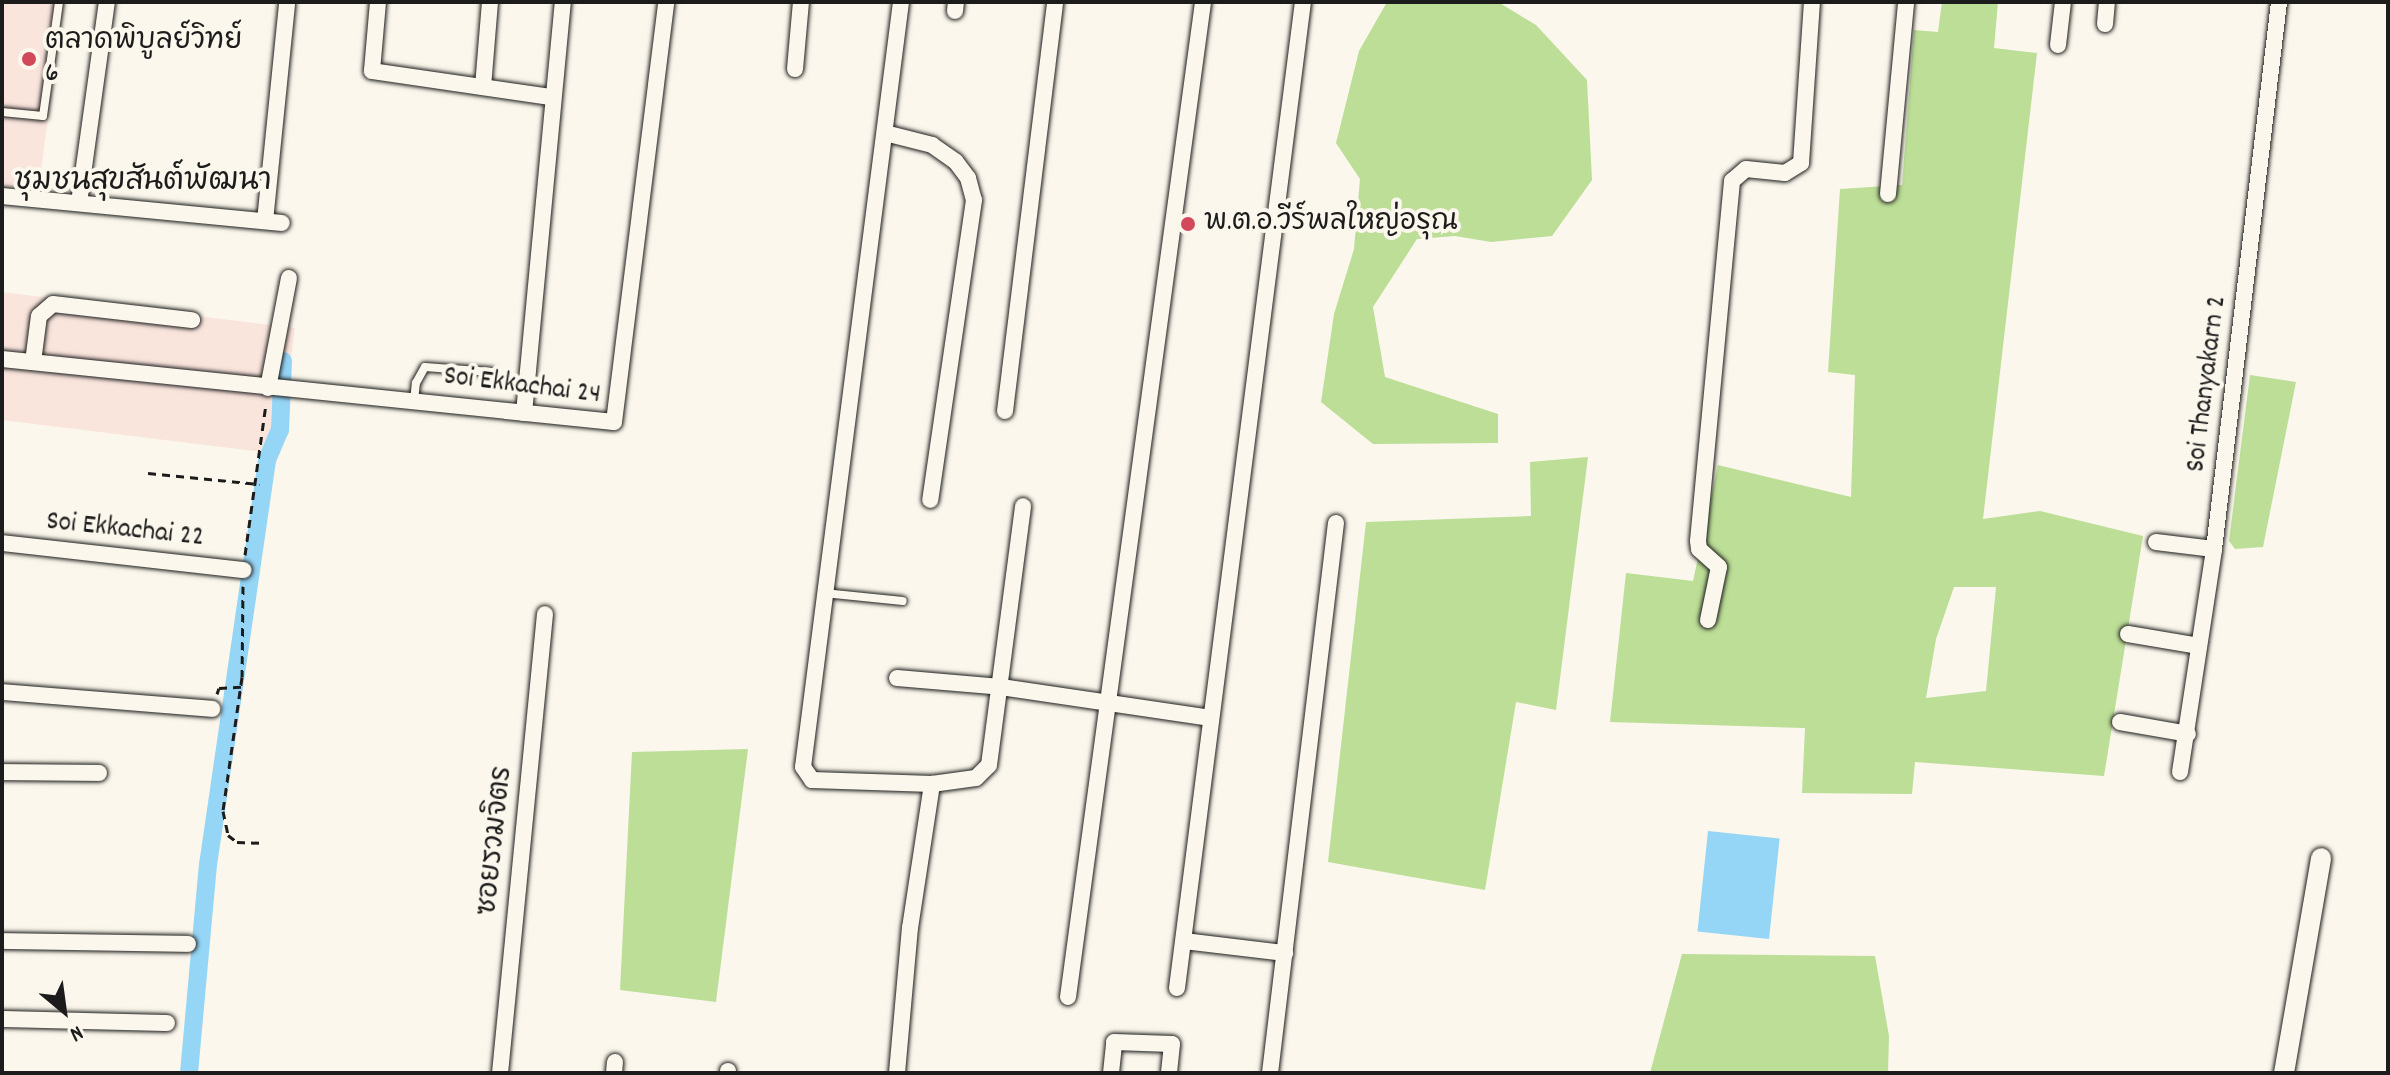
<!DOCTYPE html>
<meta charset="utf-8">
<style>
body{margin:0}
#map{position:relative;width:2390px;height:1075px;overflow:hidden;background:#fbf7ec;font-family:Dekko,"Playpen Sans Thai",sans-serif}
div>[style]{position:absolute}
.built>*{inset:0;background:#fae5dd;transform-origin:0 0}
.green>*{inset:0;background:#bcde97}
.water>*{inset:0;background:#95d5f6;transform-origin:0 0}
.canal>*{height:18px;margin:-9px;padding:0 9px;transform-origin:9px;border-radius:9px;background:#95d5f6}
.path>*{height:3px;margin-top:-1.5px;transform-origin:0;background:repeating-linear-gradient(90deg,#1c1c1c 0 8px,transparent 0 14px)}
.roads{filter:drop-shadow(0 0 2px #1c1c1c) drop-shadow(0 0 2px #1c1c1c)}
.service>*{height:8px;margin:-4px;padding:0 4px;transform-origin:4px;border-radius:4px;background:#fbf7ec}
.minor>*{height:16px;margin:-8px;padding:0 8px;transform-origin:8px;border-radius:8px;background:#fbf7ec}
.tertiary>*{height:20px;margin:-10px;padding:0 10px;transform-origin:10px;border-radius:10px;background:#fbf7ec}
.dots>*{width:22px;height:22px;translate:-50% -50%;box-sizing:border-box;border:4px solid #fbf7ec;border-radius:50%}
span{translate:-50% -50%;white-space:nowrap;text-align:center;line-height:1.15;-webkit-text-stroke:8px #fbf7ec;paint-order:stroke}
.poi-label{font-size:28px;color:#1c1c1c}
.left{translate:0 -50%;text-align:left}
.street-label{font-size:28px;color:#1c1c1c}
.neighbourhood-label{font-size:30px;color:#1c1c1c}
.frame{position:absolute;inset:0;border:4px solid #1c1c1c;pointer-events:none}
.north{position:absolute;left:24px;top:971px;width:80px;height:80px;-webkit-text-stroke:6px #fbf7ec;paint-order:stroke;rotate:151deg;font-size:22px;font-weight:700;line-height:32px;text-align:center;color:#1c1c1c}
.north::after{content:'';display:block;margin:auto;width:28px;height:36px;background:#1c1c1c;clip-path:polygon(50% 0,100% 100%,50% 72%,0 100%)}
</style>
<div id="map">
<div class="built">
<i style="clip-path:polygon(2px 2px,64px 2px,38px 192px,2px 187px)"></i>
<i style="left:2px;top:292px;width:295px;height:127px;rotate:7deg"></i>
</div>
<div class="green">
<i style="clip-path:polygon(1387px 2px,1498px 2px,1536px 25px,1587px 80px,1592px 180px,1552px 236px,1491px 242px,1455px 236px,1417px 239px,1373px 307px,1385px 377px,1498px 414px,1498px 443px,1373px 444px,1321px 402px,1334px 314px,1354px 249px,1360px 179px,1336px 143px,1359px 51px)"></i>
<i style="clip-path:polygon(evenodd,1942px 2px,1998px 2px,1994px 48px,2037px 53px,1983px 519px,2040px 511px,2143px 536px,2104px 776px,1915px 762px,1912px 794px,1802px 793px,1805px 728px,1610px 722px,1626px 573px,1693px 581px,1718px 465px,1851px 497px,1855px 375px,1828px 372px,1840px 189px,1902px 185px,1914px 30px,1938px 32px,1942px 2px,1954px 587px,1996px 587px,1986px 691px,1926px 698px,1936px 639px,1954px 587px)"></i>
<i style="clip-path:polygon(2250px 375px,2296px 382px,2263px 547px,2235px 549px,2229px 541px)"></i>
<i style="clip-path:polygon(1588px 457px,1556px 710px,1516px 702px,1485px 890px,1328px 862px,1366px 522px,1531px 516px,1530px 462px)"></i>
<i style="clip-path:polygon(748px 749px,716px 1002px,620px 990px,632px 752px)"></i>
<i style="clip-path:polygon(1682px 954px,1875px 956px,1889px 1036px,1888px 1073px,1650px 1073px)"></i>
</div>
<div class="water">
<i style="left:1708px;top:831px;width:72px;height:101px;rotate:6deg"></i>
</div>
<div class="canal">
<i style="left:189px;top:1073px;width:209px;rotate:-84.8deg"></i>
<i style="left:208px;top:865px;width:409px;rotate:-81.7deg"></i>
<i style="left:267px;top:460px;width:33px;rotate:-67deg"></i>
<i style="left:280px;top:430px;width:69px;rotate:-87.5deg"></i>
</div>
<div class="path">
<i style="left:148px;top:473px;width:112px;rotate:5.7deg"></i>
<i style="left:245px;top:555px;width:152px;rotate:-82.1deg"></i>
<i style="left:243px;top:586px;width:91px;rotate:90.6deg"></i>
<i style="left:242px;top:677px;width:135px;rotate:98.1deg"></i>
<i style="left:223px;top:811px;width:25px;rotate:78deg"></i>
<i style="left:228px;top:835px;width:11px;rotate:38deg"></i>
<i style="left:237px;top:842px;width:23px;rotate:2deg"></i>
<i style="left:217px;top:694px;width:6px;rotate:-72deg"></i>
<i style="left:219px;top:688px;width:22px;rotate:-3deg"></i>
</div>
<div class="roads">
<div class="service">
<i style="left:2px;top:112px;width:41px;rotate:5.6deg"></i>
<i style="left:43px;top:116px;width:115px;rotate:-82deg"></i>
<i style="left:414px;top:401px;width:18px;rotate:-84deg"></i>
<i style="left:416px;top:383px;width:18px;rotate:-61deg"></i>
<i style="left:425px;top:367px;width:67px;rotate:4.3deg"></i>
<i style="left:824px;top:593px;width:79px;rotate:5.8deg"></i>
</div>
<div class="minor">
<i style="left:378px;top:2px;width:69px;rotate:95deg"></i>
<i style="left:372px;top:71px;width:181px;rotate:8.3deg"></i>
<i style="left:901px;top:2px;width:771px;rotate:97.3deg"></i>
<i style="left:803px;top:767px;width:16px;rotate:55deg"></i>
<i style="left:812px;top:780px;width:120px;rotate:1.9deg"></i>
<i style="left:955px;top:11px;width:9px;rotate:-84deg"></i>
<i style="left:2105px;top:24px;width:22px;rotate:-85deg"></i>
<i style="left:2058px;top:45px;width:43px;rotate:-83.4deg"></i>
<i style="left:795px;top:69px;width:67px;rotate:-84.9deg"></i>
<i style="left:483px;top:87px;width:85px;rotate:-85.3deg"></i>
<i style="left:885px;top:133px;width:49px;rotate:14.3deg"></i>
<i style="left:932px;top:145px;width:29px;rotate:35deg"></i>
<i style="left:956px;top:162px;width:20px;rotate:53deg"></i>
<i style="left:968px;top:178px;width:23px;rotate:75deg"></i>
<i style="left:974px;top:200px;width:303px;rotate:98.3deg"></i>
<i style="left:1888px;top:194px;width:193px;rotate:-84.6deg"></i>
<i style="left:2px;top:196px;width:281px;rotate:5.5deg"></i>
<i style="left:79px;top:203px;width:203px;rotate:-82.1deg"></i>
<i style="left:265px;top:221px;width:218px;rotate:-84.2deg"></i>
<i style="left:2px;top:359px;width:615px;rotate:5.88deg"></i>
<i style="left:614px;top:422px;width:423px;rotate:-82.9deg"></i>
<i style="left:33px;top:362px;width:46px;rotate:-82.6deg"></i>
<i style="left:39px;top:316px;width:18px;rotate:-41deg"></i>
<i style="left:53px;top:304px;width:140px;rotate:6.6deg"></i>
<i style="left:268px;top:388px;width:112px;rotate:-79.2deg"></i>
<i style="left:1005px;top:411px;width:412px;rotate:-83deg"></i>
<i style="left:524px;top:413px;width:413px;rotate:-84.6deg"></i>
<i style="left:2156px;top:542px;width:58px;rotate:6.9deg"></i>
<i style="left:2px;top:543px;width:243px;rotate:6.4deg"></i>
<i style="left:1708px;top:620px;width:54px;rotate:-78.3deg"></i>
<i style="left:1719px;top:567px;width:27px;rotate:-138deg"></i>
<i style="left:1699px;top:549px;width:8px;rotate:-97deg"></i>
<i style="left:1698px;top:541px;width:362px;rotate:-84.6deg"></i>
<i style="left:1732px;top:181px;width:18px;rotate:-41deg"></i>
<i style="left:1746px;top:169px;width:39px;rotate:6deg"></i>
<i style="left:1785px;top:173px;width:19px;rotate:-32deg"></i>
<i style="left:1801px;top:163px;width:161px;rotate:-86.1deg"></i>
<i style="left:2128px;top:634px;width:72px;rotate:9.6deg"></i>
<i style="left:897px;top:678px;width:104px;rotate:4.9deg"></i>
<i style="left:1001px;top:687px;width:212px;rotate:8.4deg"></i>
<i style="left:2px;top:692px;width:211px;rotate:4.6deg"></i>
<i style="left:2120px;top:722px;width:69px;rotate:10deg"></i>
<i style="left:2px;top:772px;width:97px;rotate:0.6deg"></i>
<i style="left:2180px;top:772px;width:226px;rotate:-81.3deg"></i>
<i style="left:2214px;top:549px;width:551px;rotate:-83.22deg"></i>
<i style="left:2px;top:941px;width:186px;rotate:0.9deg"></i>
<i style="left:1184px;top:941px;width:102px;rotate:6.8deg"></i>
<i style="left:1177px;top:988px;width:994px;rotate:-82.72deg"></i>
<i style="left:1068px;top:997px;width:1004px;rotate:-82.27deg"></i>
<i style="left:2px;top:1019px;width:165px;rotate:1.4deg"></i>
<i style="left:500px;top:1073px;width:461px;rotate:-84.4deg"></i>
<i style="left:614px;top:1073px;width:11px;rotate:-85deg"></i>
<i style="left:728px;top:1073px;width:2px;rotate:-90deg"></i>
<i style="left:897px;top:1073px;width:146px;rotate:-84.9deg"></i>
<i style="left:910px;top:928px;width:146px;rotate:-81.3deg"></i>
<i style="left:932px;top:784px;width:44px;rotate:-7.8deg"></i>
<i style="left:976px;top:778px;width:18px;rotate:-45deg"></i>
<i style="left:989px;top:765px;width:261px;rotate:-82.5deg"></i>
<i style="left:1111px;top:1073px;width:31px;rotate:-84deg"></i>
<i style="left:1114px;top:1042px;width:58px;rotate:2deg"></i>
<i style="left:1172px;top:1044px;width:29px;rotate:96deg"></i>
<i style="left:1270px;top:1073px;width:554px;rotate:-83.16deg"></i>
</div>
<div class="tertiary">
<i style="left:2284px;top:1073px;width:218px;rotate:-80.2deg"></i>
</div>
</div>
<div class="dots">
<i style="left:29px;top:59px;background:#d1495b"></i>
<i style="left:1188px;top:224px;background:#d1495b"></i>
</div>
<div class="poi-label">
<span class="left" style="left:45px;top:59px">ตลาดพิบูลย์วิทย์<br>6</span>
<span class="left" style="left:1204px;top:224px">พ.ต.อ.วีร์พลใหญ่อรุณ</span>
</div>
<div class="street-label">
<span style="left:2208px;top:384px;rotate:-83deg">Soi Thanyakarn 2</span>
<span style="left:522px;top:387px;rotate:7deg">Soi Ekkachai 24</span>
<span style="left:125px;top:531px;rotate:6deg">Soi Ekkachai 22</span>
<span style="left:497px;top:841px;rotate:-84deg">ซอยรวมจิตร</span>
</div>
<div class="neighbourhood-label">
<span style="left:143px;top:184px">ชุมชนสุขสันต์พัฒนา</span>
</div>
<div class="frame"></div>
<div class="north">N</div>
</div>
